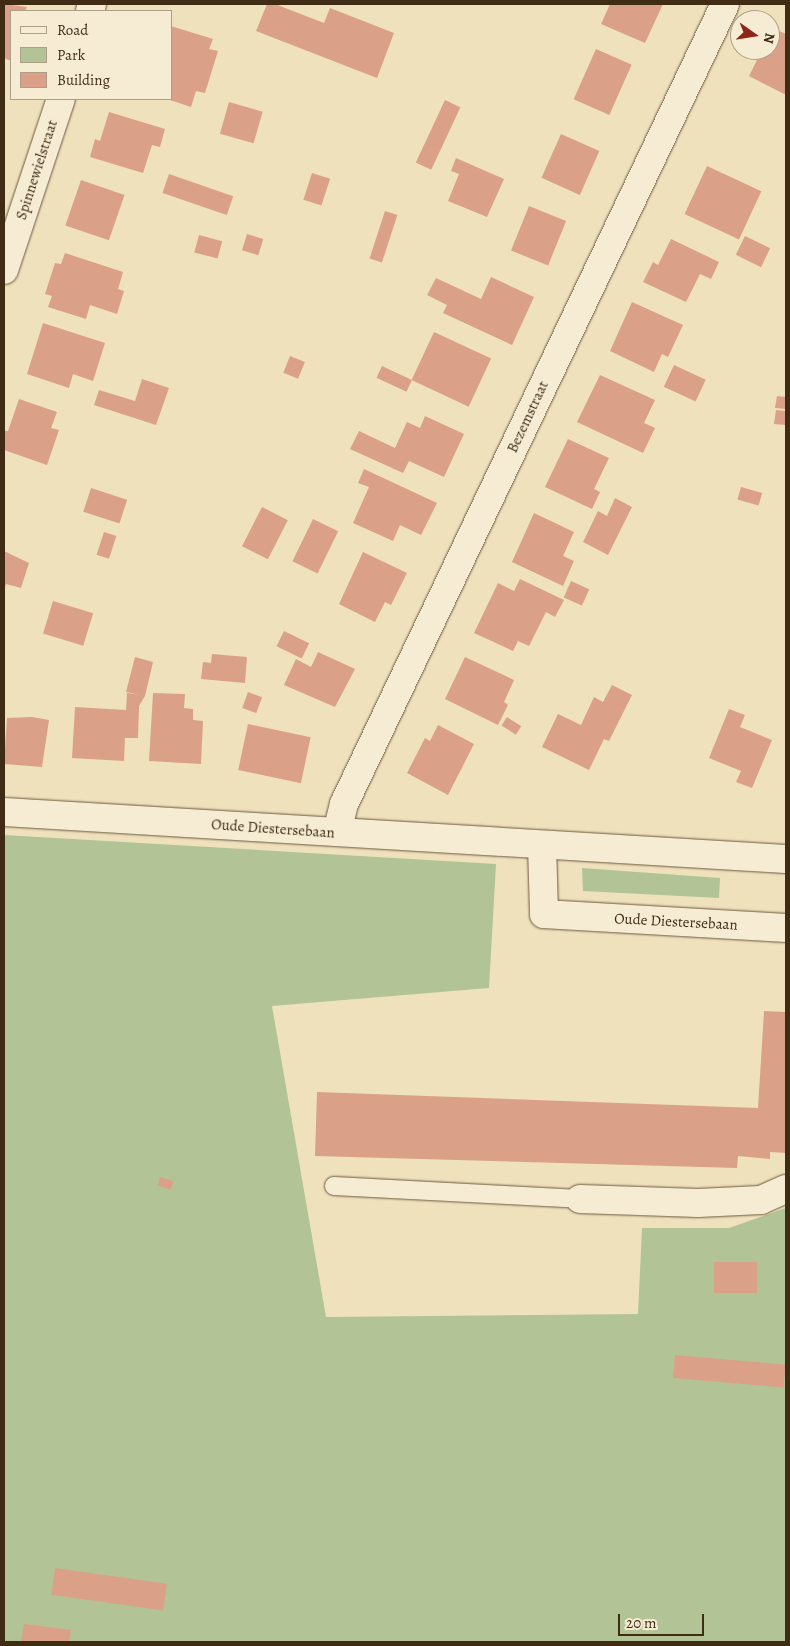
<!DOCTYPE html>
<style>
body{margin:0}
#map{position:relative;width:790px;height:1646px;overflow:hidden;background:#efe1bc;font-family:Alegreya,serif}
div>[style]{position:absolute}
.green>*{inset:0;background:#b2c496}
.building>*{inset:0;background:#dba088;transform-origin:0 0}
.roads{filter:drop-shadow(0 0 1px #6c593f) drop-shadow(0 0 1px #6c593f)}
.lane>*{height:18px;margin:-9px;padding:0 9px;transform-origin:9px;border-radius:9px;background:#f5ecd3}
.street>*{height:28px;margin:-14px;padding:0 14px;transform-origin:14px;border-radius:14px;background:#f5ecd3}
span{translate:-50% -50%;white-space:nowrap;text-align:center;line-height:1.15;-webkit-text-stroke:4.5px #f5ecd3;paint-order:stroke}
.street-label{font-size:15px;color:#402c15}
.frame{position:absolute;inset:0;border:5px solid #402c15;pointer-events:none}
.legend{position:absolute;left:10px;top:10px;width:162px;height:90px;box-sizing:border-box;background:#f5ecd3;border:1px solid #ad9f87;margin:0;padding:6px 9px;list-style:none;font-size:15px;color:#402c15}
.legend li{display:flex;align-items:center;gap:10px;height:25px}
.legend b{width:25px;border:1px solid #ad9f87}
.north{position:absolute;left:730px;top:10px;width:50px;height:50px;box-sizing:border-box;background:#f5ecd3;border:1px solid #ad9f87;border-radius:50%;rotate:103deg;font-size:14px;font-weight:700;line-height:20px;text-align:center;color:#402c15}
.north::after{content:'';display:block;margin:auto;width:18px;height:22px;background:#8f2418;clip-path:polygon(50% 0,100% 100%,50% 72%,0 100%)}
.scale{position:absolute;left:618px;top:1614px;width:86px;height:22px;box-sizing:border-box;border:2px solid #402c15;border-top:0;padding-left:6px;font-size:15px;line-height:18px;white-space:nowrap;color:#402c15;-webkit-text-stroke:4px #f5ecd3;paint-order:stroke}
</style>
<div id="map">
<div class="green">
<i style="clip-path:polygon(4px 835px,496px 864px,489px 988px,272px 1006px,326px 1317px,638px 1314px,642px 1228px,729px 1228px,786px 1208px,786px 1642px,4px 1642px)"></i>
<i style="clip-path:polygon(582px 868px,720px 878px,719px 898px,583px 891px)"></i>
</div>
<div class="building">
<i style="clip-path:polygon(4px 4px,27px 7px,25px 11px,11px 11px,11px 61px,4px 58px)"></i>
<i style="clip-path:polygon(267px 4px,275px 4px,324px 23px,330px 8px,394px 33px,377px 78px,256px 31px)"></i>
<i style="clip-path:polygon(610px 4px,663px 4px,645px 43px,601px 24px)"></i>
<i style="clip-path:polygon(171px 26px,213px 39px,209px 49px,218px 51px,205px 93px,196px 91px,191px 107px,167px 99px,171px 99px)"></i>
<i style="clip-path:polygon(772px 28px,786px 34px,786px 95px,749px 76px,762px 50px,770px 50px)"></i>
<i style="left:596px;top:49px;width:39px;height:55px;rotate:24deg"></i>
<i style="left:445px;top:100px;width:17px;height:69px;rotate:25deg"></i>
<i style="left:229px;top:102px;width:35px;height:33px;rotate:16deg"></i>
<i style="clip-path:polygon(109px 112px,165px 129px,160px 147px,152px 145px,143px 173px,90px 157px,95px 139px,100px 141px)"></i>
<i style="left:561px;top:134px;width:42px;height:48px;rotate:24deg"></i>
<i style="clip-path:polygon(456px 158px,504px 179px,487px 217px,448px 201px,459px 174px,451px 171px)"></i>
<i style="left:707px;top:166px;width:60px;height:53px;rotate:25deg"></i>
<i style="left:312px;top:173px;width:19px;height:28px;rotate:18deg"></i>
<i style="left:169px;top:174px;width:68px;height:20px;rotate:19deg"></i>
<i style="left:81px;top:180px;width:46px;height:48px;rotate:19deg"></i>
<i style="left:529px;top:206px;width:40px;height:48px;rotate:22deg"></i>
<i style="left:385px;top:211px;width:13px;height:50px;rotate:18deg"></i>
<i style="left:247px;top:234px;width:17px;height:17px;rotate:17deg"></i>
<i style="left:199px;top:235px;width:24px;height:18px;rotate:15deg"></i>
<i style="left:745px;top:236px;width:28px;height:21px;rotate:26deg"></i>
<i style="clip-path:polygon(671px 239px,719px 262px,711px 279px,700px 274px,686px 302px,643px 282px,653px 262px,658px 265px)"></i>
<i style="clip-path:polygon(65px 253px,123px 272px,118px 289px,124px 291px,117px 314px,90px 305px,86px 319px,48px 307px,52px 296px,45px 294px,55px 263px,61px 264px)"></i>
<i style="clip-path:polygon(491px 277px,534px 297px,512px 345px,443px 313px,447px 305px,427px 295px,436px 278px,481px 299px)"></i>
<i style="clip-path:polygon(632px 302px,683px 325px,668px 357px,662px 354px,654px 372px,610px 351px)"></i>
<i style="clip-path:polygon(43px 323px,105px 343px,93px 381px,73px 374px,69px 388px,27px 374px)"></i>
<i style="left:434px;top:332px;width:63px;height:53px;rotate:25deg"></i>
<i style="left:290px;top:356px;width:16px;height:18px;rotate:22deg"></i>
<i style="left:674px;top:365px;width:35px;height:24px;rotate:25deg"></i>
<i style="left:382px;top:366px;width:33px;height:13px;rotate:25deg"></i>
<i style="clip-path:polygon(600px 375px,655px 400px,644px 423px,655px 428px,643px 453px,577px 422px)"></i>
<i style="clip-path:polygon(142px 379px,169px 388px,156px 425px,94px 405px,99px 390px,135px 401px)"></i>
<i style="clip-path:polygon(777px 396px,786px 397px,786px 409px,775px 408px)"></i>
<i style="clip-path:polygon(19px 399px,57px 412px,51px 428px,59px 430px,47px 465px,4px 450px,4px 431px,8px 431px)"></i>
<i style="clip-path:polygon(776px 410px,786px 411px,786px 425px,774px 424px)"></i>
<i style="clip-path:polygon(425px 416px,464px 434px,444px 477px,409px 461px,403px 473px,350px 449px,359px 431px,395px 448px,407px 422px,420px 428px)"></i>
<i style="clip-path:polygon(568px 439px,609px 458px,594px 489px,600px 492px,592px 509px,545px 487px)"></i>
<i style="clip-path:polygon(364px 469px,437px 503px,421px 535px,400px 525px,393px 541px,353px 523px,369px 487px,358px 483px)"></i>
<i style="left:741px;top:487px;width:22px;height:13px;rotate:16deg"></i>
<i style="left:91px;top:488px;width:38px;height:25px;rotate:18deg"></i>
<i style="clip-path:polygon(615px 498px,632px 507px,608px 555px,583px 542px,598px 511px,607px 516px)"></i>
<i style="left:262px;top:507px;width:29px;height:44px;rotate:27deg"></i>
<i style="clip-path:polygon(534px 513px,574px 532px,563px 556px,574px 561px,563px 586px,512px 562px)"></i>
<i style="left:313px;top:519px;width:28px;height:47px;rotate:26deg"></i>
<i style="left:104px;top:532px;width:13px;height:24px;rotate:18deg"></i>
<i style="clip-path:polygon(4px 551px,29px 563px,21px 588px,6px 584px,4px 591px)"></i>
<i style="clip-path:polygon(363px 552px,407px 573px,391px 605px,385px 602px,375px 622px,339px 604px)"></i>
<i style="clip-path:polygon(520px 579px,564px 600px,555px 617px,546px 612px,529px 646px,518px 641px,513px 651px,474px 633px,498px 583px,514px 591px)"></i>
<i style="left:571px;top:581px;width:20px;height:18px;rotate:24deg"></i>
<i style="left:53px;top:601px;width:42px;height:34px;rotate:17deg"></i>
<i style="left:284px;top:631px;width:28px;height:17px;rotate:26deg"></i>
<i style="clip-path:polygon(318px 652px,355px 669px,335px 707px,284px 685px,296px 659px,311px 667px)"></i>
<i style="clip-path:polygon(212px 654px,247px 657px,245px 683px,201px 679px,203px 662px,211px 663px)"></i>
<i style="clip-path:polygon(135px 657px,153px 662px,145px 696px,139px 706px,138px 738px,125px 738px,124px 761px,72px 758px,75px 707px,126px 710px,127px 693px,140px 695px,126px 692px)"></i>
<i style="clip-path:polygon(465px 657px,514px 680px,504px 702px,508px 705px,498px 725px,445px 699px)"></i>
<i style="clip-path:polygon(612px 685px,632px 695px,609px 741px,604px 739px,589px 770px,542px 747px,558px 714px,581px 725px,594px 697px,603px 702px)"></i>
<i style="left:248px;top:692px;width:15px;height:17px;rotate:20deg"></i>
<i style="clip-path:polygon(153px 693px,185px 694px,184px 708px,193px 709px,193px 720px,203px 721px,201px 764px,149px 761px)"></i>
<i style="clip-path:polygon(729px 709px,745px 715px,740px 727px,772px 740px,752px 788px,736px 782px,741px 771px,709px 758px)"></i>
<i style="clip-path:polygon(32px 717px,49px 720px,42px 767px,4px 764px,7px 718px)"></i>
<i style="left:507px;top:717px;width:17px;height:10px;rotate:33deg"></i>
<i style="left:248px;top:724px;width:64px;height:47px;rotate:12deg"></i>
<i style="clip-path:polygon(438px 725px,474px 744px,448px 795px,407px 773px,425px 738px,430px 741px)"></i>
<i style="clip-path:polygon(764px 1011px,786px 1012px,786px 1153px,770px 1152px,770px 1159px,738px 1156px,737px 1168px,315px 1156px,317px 1092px,758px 1108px)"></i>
<i style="left:160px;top:1177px;width:14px;height:9px;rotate:17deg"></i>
<i style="left:757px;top:1262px;width:31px;height:43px;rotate:90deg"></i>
<i style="left:675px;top:1355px;width:111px;height:23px;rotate:5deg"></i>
<i style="left:55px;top:1568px;width:113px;height:27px;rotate:8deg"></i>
<i style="clip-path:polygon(24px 1624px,71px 1630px,69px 1642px,21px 1642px)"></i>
</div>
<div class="roads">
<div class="lane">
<i style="left:334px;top:1186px;width:246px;rotate:3deg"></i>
</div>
<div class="street">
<i style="left:90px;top:11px;width:7px;rotate:-74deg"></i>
<i style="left:4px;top:270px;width:180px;rotate:-71.6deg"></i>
<i style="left:4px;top:812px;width:783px;rotate:3.44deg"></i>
<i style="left:337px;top:832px;width:29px;rotate:-76deg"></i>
<i style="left:344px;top:804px;width:886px;rotate:-64.53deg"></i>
<i style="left:542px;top:845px;width:69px;rotate:88.3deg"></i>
<i style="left:544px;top:914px;width:242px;rotate:3.3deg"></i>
<i style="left:580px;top:1199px;width:118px;rotate:1.9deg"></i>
<i style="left:698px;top:1203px;width:63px;rotate:-2.7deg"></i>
<i style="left:761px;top:1200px;width:27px;rotate:-24deg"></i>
</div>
</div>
<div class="street-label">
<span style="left:37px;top:170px;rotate:-72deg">Spinnewielstraat</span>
<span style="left:528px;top:417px;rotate:-65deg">Bezemstraat</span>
<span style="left:273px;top:829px;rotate:4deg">Oude Diestersebaan</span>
<span style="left:676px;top:922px;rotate:3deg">Oude Diestersebaan</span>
</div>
<div class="frame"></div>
<ul class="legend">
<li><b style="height:6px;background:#f5ecd3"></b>Road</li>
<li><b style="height:14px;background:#b2c496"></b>Park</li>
<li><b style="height:14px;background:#dba088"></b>Building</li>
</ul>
<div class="north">N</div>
<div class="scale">20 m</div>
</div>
